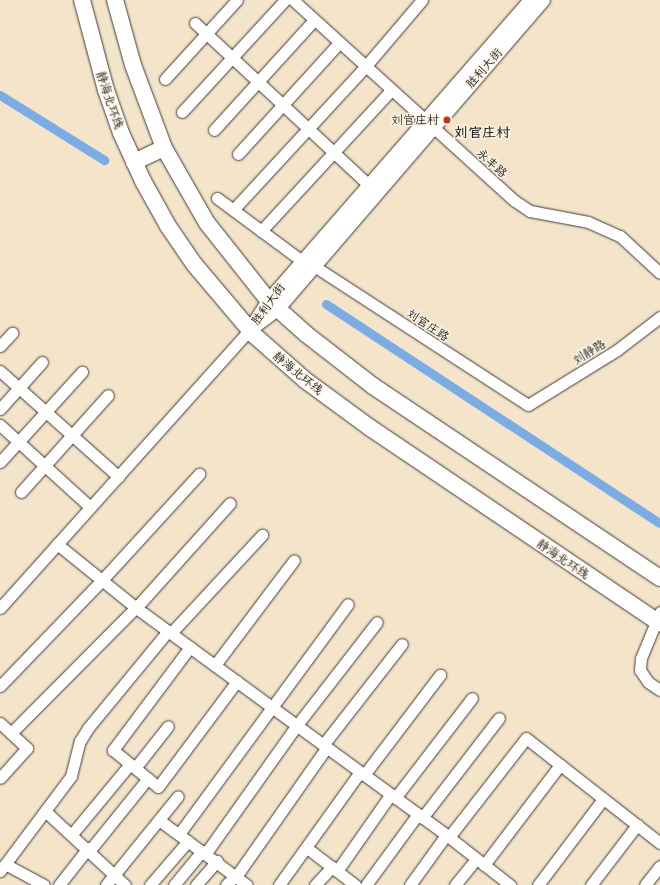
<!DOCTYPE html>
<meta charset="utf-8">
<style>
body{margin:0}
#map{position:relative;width:660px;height:885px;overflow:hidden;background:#f4e4c9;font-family:"Playpen Sans","LXGW WenKai TC",sans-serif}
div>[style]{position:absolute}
.canal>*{height:9px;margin:-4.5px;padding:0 4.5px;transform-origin:4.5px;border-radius:4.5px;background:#7aace6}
.roads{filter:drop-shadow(0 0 1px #3c3a36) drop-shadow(0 0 1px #3c3a36)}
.minor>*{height:11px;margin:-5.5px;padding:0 5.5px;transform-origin:5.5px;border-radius:5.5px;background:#fff}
.major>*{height:13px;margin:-6.5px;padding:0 6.5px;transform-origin:6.5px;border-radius:6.5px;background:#fff}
.highway>*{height:16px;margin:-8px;padding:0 8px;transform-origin:8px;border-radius:8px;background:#fff}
.dots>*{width:11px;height:11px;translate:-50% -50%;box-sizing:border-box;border:2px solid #fcf5e5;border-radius:50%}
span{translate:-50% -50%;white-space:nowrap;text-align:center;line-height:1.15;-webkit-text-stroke:3px #fcf5e5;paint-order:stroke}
.street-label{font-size:12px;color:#1c1c1c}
.poi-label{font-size:12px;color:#1c1c1c}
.right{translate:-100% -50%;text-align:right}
.quarter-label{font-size:14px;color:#1c1c1c;font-weight:700}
</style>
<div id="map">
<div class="canal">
<i style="left:0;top:95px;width:123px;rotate:32deg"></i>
<i style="left:326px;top:304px;width:399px;rotate:33.3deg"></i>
</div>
<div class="roads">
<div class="minor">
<i style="left:293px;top:0;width:299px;rotate:42.2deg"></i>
<i style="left:515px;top:201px;width:18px;rotate:34deg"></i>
<i style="left:530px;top:211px;width:59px;rotate:10.7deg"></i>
<i style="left:588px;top:222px;width:35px;rotate:24deg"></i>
<i style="left:620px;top:236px;width:54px;rotate:42.8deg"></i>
<i style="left:195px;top:23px;width:246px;rotate:43deg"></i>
<i style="left:165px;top:79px;width:107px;rotate:-47.7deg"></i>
<i style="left:182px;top:112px;width:152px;rotate:-47.4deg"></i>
<i style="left:214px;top:130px;width:149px;rotate:-47.7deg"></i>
<i style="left:238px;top:154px;width:150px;rotate:-47.7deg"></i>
<i style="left:217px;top:198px;width:106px;rotate:36.5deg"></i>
<i style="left:233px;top:210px;width:195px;rotate:-47.3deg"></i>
<i style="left:365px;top:67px;width:88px;rotate:-49.6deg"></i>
<i style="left:261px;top:231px;width:192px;rotate:-47.3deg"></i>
<i style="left:314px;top:266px;width:255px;rotate:33deg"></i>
<i style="left:528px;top:405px;width:105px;rotate:-31.7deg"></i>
<i style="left:617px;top:350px;width:54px;rotate:-37.5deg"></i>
<i style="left:0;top:346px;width:18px;rotate:-47deg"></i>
<i style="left:0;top:371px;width:159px;rotate:41.7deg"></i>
<i style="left:0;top:409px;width:63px;rotate:-48.2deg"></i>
<i style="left:0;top:425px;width:122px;rotate:42.3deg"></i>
<i style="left:0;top:462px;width:122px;rotate:-47.7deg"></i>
<i style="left:21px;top:492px;width:130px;rotate:-48.1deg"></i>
<i style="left:57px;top:544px;width:100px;rotate:38.9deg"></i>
<i style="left:135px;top:607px;width:389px;rotate:36.2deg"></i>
<i style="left:449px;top:837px;width:78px;rotate:38.2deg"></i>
<i style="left:0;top:608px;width:373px;rotate:-48.1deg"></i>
<i style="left:660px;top:612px;width:50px;rotate:112.4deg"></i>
<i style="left:641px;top:658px;width:12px;rotate:95deg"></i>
<i style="left:640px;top:670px;width:14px;rotate:56deg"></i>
<i style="left:648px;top:682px;width:14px;rotate:34deg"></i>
<i style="left:171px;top:633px;width:134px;rotate:-47.1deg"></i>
<i style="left:190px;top:647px;width:129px;rotate:126.8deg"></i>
<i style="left:113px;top:750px;width:58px;rotate:39.4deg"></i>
<i style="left:158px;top:787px;width:132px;rotate:-53.3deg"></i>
<i style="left:215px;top:665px;width:131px;rotate:-53deg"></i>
<i style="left:0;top:686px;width:147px;rotate:-46.1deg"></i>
<i style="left:102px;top:580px;width:144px;rotate:-47.5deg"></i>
<i style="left:0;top:723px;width:37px;rotate:43deg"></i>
<i style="left:27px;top:748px;width:40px;rotate:132deg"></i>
<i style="left:11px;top:733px;width:187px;rotate:-45.2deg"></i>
<i style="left:143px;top:600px;width:130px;rotate:-48.1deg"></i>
<i style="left:323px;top:745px;width:128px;rotate:-52deg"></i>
<i style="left:135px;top:768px;width:53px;rotate:-51.8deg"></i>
<i style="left:364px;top:775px;width:126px;rotate:-52.8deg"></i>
<i style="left:395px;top:798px;width:126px;rotate:-52.4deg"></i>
<i style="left:45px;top:811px;width:109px;rotate:42.8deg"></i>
<i style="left:422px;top:818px;width:126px;rotate:-52.4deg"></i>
<i style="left:159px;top:820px;width:109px;rotate:36.5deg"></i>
<i style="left:72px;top:834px;width:91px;rotate:-50.4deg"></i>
<i style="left:179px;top:834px;width:285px;rotate:-53.7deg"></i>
<i style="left:449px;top:837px;width:125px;rotate:-52.1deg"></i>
<i style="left:526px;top:738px;width:170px;rotate:38.1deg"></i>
<i style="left:307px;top:848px;width:61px;rotate:37.6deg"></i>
<i style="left:90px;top:850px;width:92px;rotate:-51.1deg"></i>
<i style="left:206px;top:853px;width:157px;rotate:-54.6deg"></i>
<i style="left:297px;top:725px;width:130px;rotate:-52.2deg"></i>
<i style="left:5px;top:864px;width:44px;rotate:28.3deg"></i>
<i style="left:484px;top:865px;width:126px;rotate:-52.8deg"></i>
<i style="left:0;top:871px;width:119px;rotate:-53.2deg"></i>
<i style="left:71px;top:776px;width:36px;rotate:-76deg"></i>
<i style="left:80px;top:741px;width:15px;rotate:-58deg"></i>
<i style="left:88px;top:728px;width:126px;rotate:-50.5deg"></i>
<i style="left:337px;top:871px;width:94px;rotate:-55deg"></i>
<i style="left:237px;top:875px;width:156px;rotate:-54.9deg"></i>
<i style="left:59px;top:885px;width:47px;rotate:-51.9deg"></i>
<i style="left:106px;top:885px;width:114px;rotate:-51deg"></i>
<i style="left:150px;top:885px;width:58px;rotate:-49.2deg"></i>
<i style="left:174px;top:885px;width:44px;rotate:-50.5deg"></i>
<i style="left:196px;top:885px;width:32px;rotate:-49deg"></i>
<i style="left:226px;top:885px;width:14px;rotate:-45deg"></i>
<i style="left:279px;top:885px;width:139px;rotate:-54.4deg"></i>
<i style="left:315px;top:885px;width:25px;rotate:-47deg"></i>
<i style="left:366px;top:885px;width:88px;rotate:-53.8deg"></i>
<i style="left:410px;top:885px;width:62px;rotate:-54.2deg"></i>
<i style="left:455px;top:885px;width:33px;rotate:-51deg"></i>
<i style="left:538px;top:885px;width:108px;rotate:-52.9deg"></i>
<i style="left:591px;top:885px;width:76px;rotate:-52.5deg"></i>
<i style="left:645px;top:885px;width:24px;rotate:-52deg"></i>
</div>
<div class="major">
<i style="left:253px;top:324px;width:28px;rotate:-58deg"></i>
<i style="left:268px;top:300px;width:398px;rotate:-48.9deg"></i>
<i style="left:249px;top:330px;width:35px;rotate:-37deg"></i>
<i style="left:277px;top:309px;width:408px;rotate:-49.3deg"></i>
</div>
<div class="highway">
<i style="left:82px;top:0;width:93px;rotate:75.1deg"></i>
<i style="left:106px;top:90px;width:46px;rotate:70.8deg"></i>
<i style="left:121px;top:133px;width:53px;rotate:65.4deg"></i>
<i style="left:143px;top:181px;width:51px;rotate:60.9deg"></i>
<i style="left:168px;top:226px;width:46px;rotate:55.6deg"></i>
<i style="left:194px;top:264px;width:93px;rotate:49.8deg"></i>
<i style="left:254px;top:335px;width:68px;rotate:41.4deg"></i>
<i style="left:305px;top:380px;width:79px;rotate:36.3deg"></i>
<i style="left:369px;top:427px;width:351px;rotate:34deg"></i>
<i style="left:115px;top:0;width:67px;rotate:74.5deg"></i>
<i style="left:133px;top:65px;width:89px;rotate:69.5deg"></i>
<i style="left:164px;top:148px;width:86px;rotate:60.2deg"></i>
<i style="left:207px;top:223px;width:98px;rotate:51.6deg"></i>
<i style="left:268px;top:300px;width:51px;rotate:41.8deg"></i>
<i style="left:306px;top:334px;width:85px;rotate:37.8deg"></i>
<i style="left:373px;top:386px;width:345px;rotate:33.8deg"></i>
<i style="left:134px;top:162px;width:33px;rotate:-25deg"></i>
</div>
</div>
<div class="dots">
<i style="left:447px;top:120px;background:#c8321e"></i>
</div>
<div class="street-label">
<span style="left:484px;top:68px;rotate:-49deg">胜利大街</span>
<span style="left:110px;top:100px;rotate:71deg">静海北环线</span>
<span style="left:492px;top:163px;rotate:42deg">永丰路</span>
<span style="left:268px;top:304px;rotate:-54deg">胜利大街</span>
<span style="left:428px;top:325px;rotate:33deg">刘官庄路</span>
<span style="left:589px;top:352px;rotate:-32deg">刘静路</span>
<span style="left:298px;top:373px;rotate:39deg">静海北环线</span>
<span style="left:563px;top:559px;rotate:34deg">静海北环线</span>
</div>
<div class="poi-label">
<span class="right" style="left:439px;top:120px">刘官庄村</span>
</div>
<div class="quarter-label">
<span style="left:482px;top:132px">刘官庄村</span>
</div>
</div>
